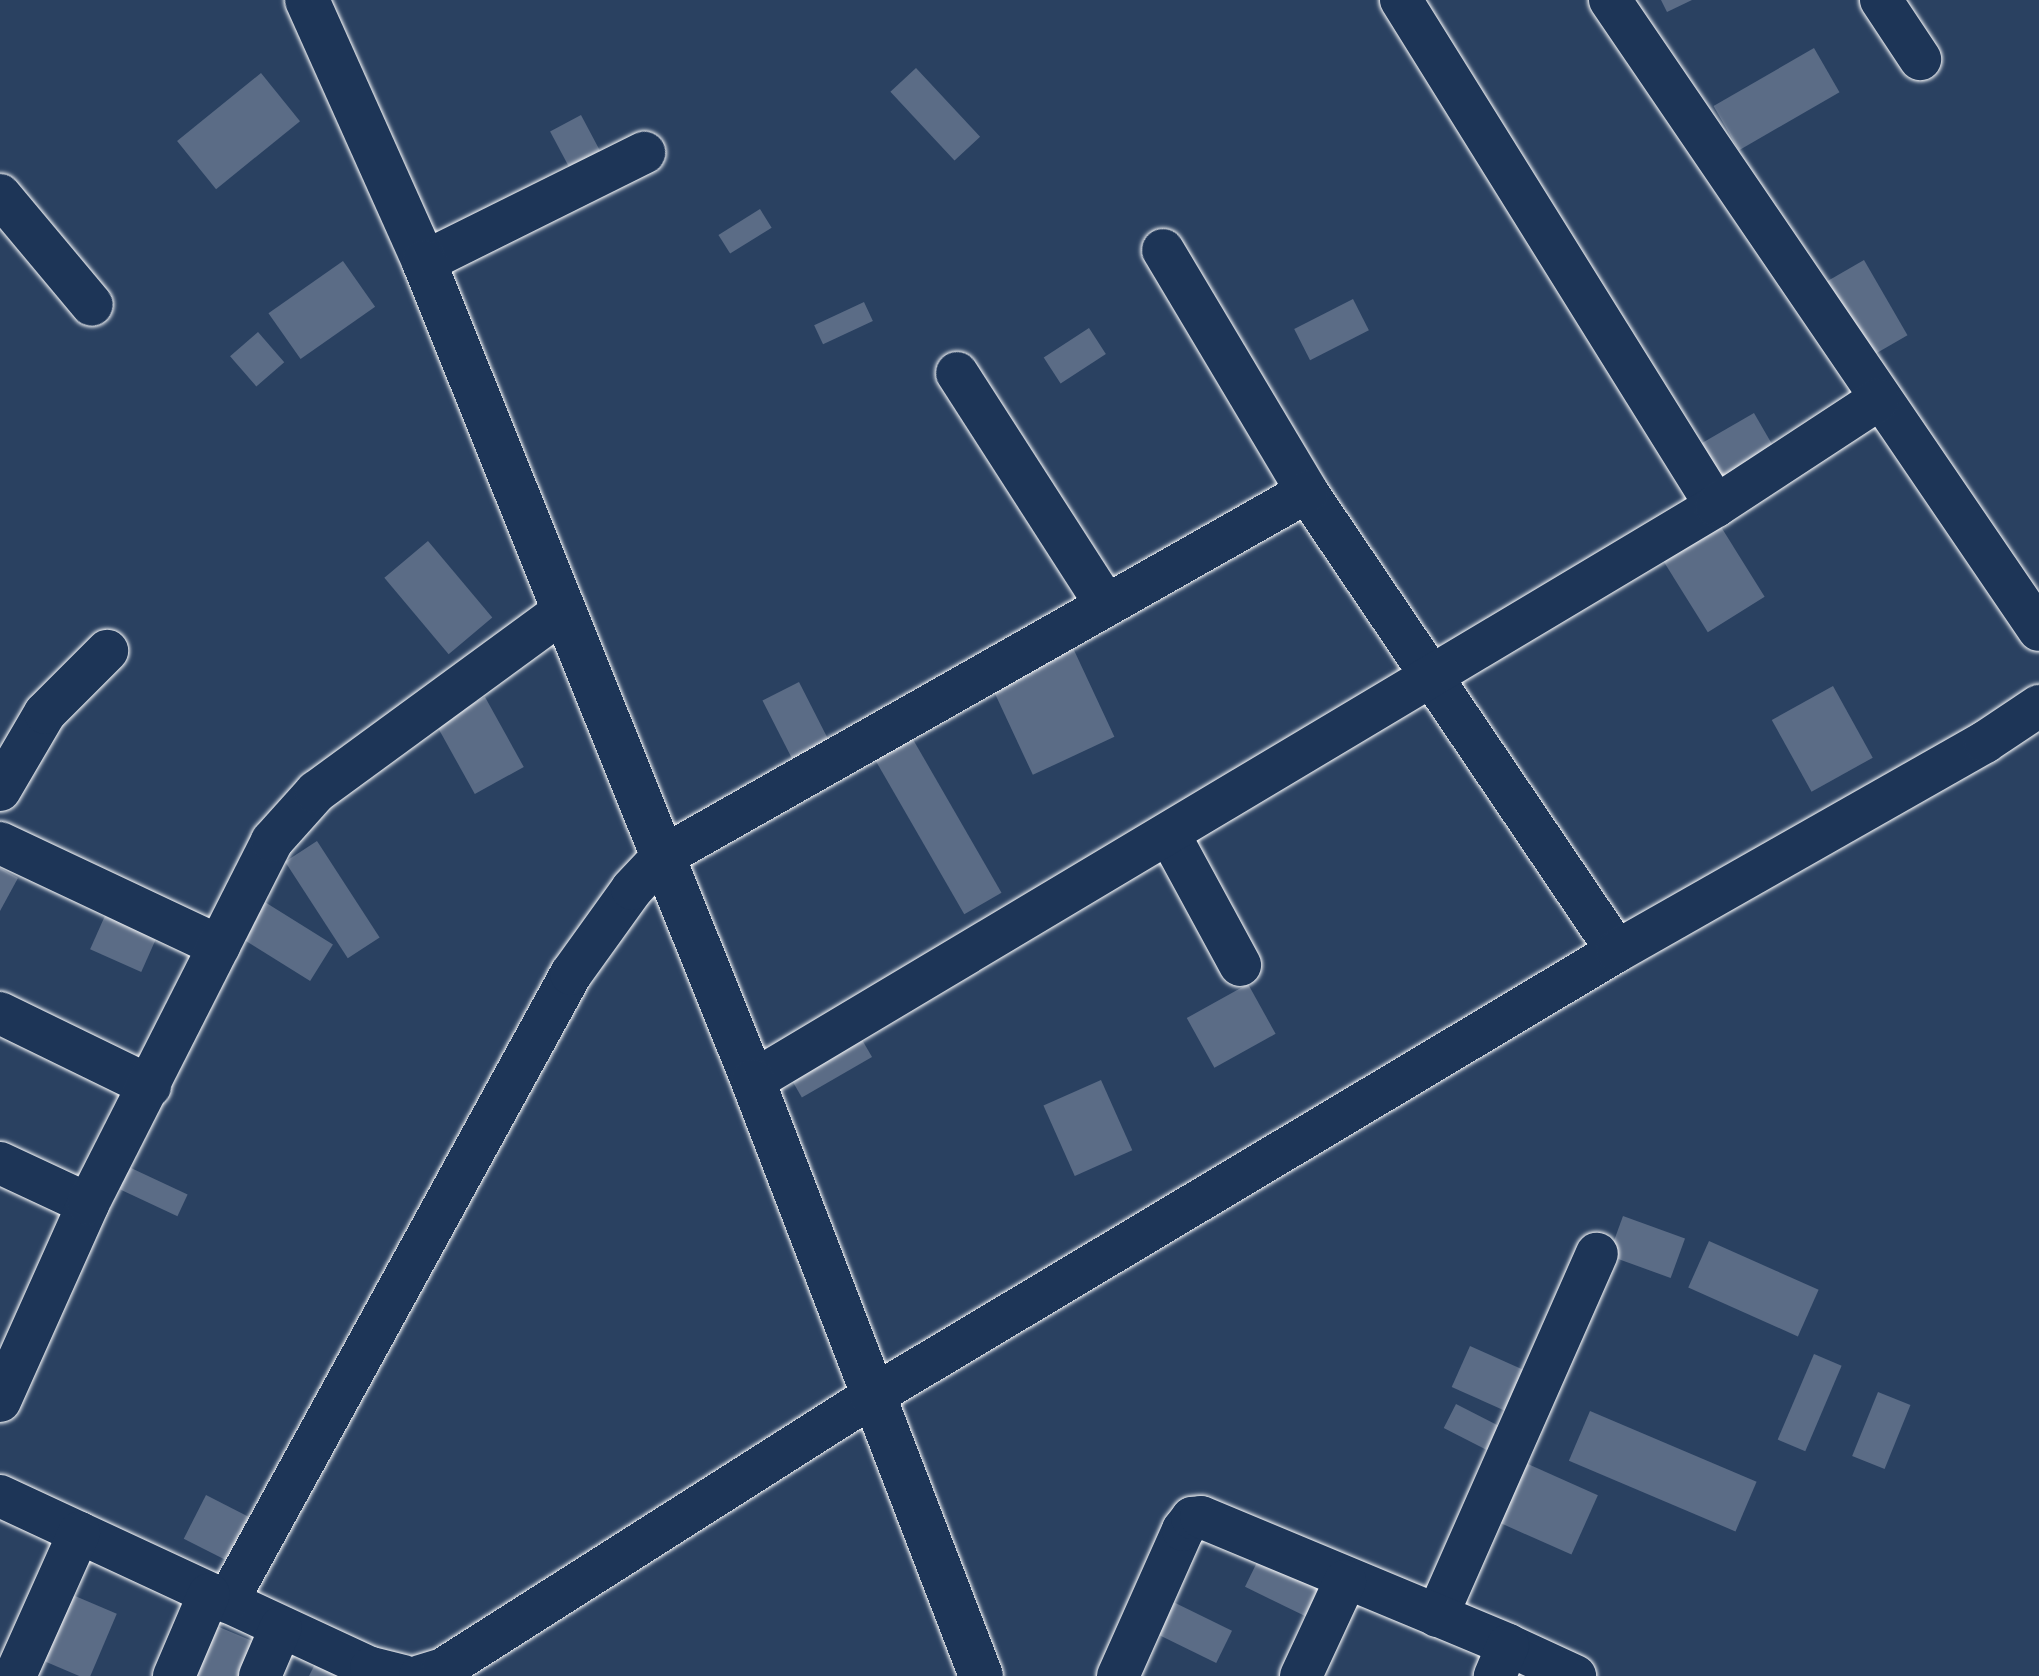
<!DOCTYPE html>
<style>
body{margin:0}
#map{position:relative;width:2039px;height:1676px;overflow:hidden;background:#2a4161;font-family:"Comic Neue",sans-serif}
div>[style]{position:absolute}
.building>*{inset:0;background:#5b6c86;transform-origin:0 0}
.roads{filter:drop-shadow(0 0 2px #fff) drop-shadow(0 0 2px #fff)}
.minor>*{height:42px;margin:-21px;padding:0 21px;transform-origin:21px;border-radius:21px;background:#1d3557}
.tertiary>*{height:44px;margin:-22px;padding:0 22px;transform-origin:22px;border-radius:22px;background:#1d3557}
span{translate:-50% -50%;white-space:nowrap;text-align:center;line-height:1.15;-webkit-text-stroke:6px #1d3557;paint-order:stroke}
</style>
<div id="map">
<div class="building">
<i style="clip-path:polygon(1661px 0,1692px 0,1667px 12px)"></i>
<i style="left:1814px;top:48px;width:51px;height:116px;rotate:60deg"></i>
<i style="left:916px;top:68px;width:94px;height:35px;rotate:47deg"></i>
<i style="left:261px;top:73px;width:62px;height:108px;rotate:51deg"></i>
<i style="left:581px;top:115px;width:50px;height:35px;rotate:62deg"></i>
<i style="left:760px;top:209px;width:22px;height:49px;rotate:58deg"></i>
<i style="left:1864px;top:260px;width:87px;height:44px;rotate:60deg"></i>
<i style="left:343px;top:261px;width:56px;height:91px;rotate:55deg"></i>
<i style="left:1353px;top:299px;width:35px;height:66px;rotate:63deg"></i>
<i style="left:864px;top:302px;width:21px;height:55px;rotate:65deg"></i>
<i style="left:1089px;top:328px;width:31px;height:54px;rotate:57deg"></i>
<i style="left:258px;top:332px;width:40px;height:37px;rotate:49deg"></i>
<i style="left:1754px;top:413px;width:39px;height:63px;rotate:60deg"></i>
<i style="left:1718px;top:522px;width:88px;height:67px;rotate:58deg"></i>
<i style="left:428px;top:541px;width:100px;height:57px;rotate:50deg"></i>
<i style="left:1073px;top:648px;width:98px;height:90px;rotate:65deg"></i>
<i style="left:799px;top:682px;width:76px;height:41px;rotate:63deg"></i>
<i style="left:1833px;top:686px;width:82px;height:70px;rotate:61deg"></i>
<i style="left:485px;top:697px;width:80px;height:56px;rotate:61deg"></i>
<i style="left:907px;top:729px;width:189px;height:43px;rotate:60deg"></i>
<i style="left:317px;top:841px;width:115px;height:38px;rotate:57deg"></i>
<i style="clip-path:polygon(0 868px,18px 878px,0 911px)"></i>
<i style="left:260px;top:899px;width:86px;height:43px;rotate:32deg"></i>
<i style="left:108px;top:909px;width:56px;height:44px;rotate:24deg"></i>
<i style="left:1248px;top:984px;width:57px;height:70px;rotate:61deg"></i>
<i style="left:857px;top:1031px;width:30px;height:81px;rotate:60deg"></i>
<i style="left:1101px;top:1080px;width:77px;height:63px;rotate:66deg"></i>
<i style="left:116px;top:1161px;width:79px;height:24px;rotate:25deg"></i>
<i style="left:1623px;top:1216px;width:66px;height:42px;rotate:20deg"></i>
<i style="left:1709px;top:1241px;width:120px;height:51px;rotate:24deg"></i>
<i style="left:1470px;top:1346px;width:68px;height:45px;rotate:24deg"></i>
<i style="left:1814px;top:1354px;width:30px;height:93px;rotate:23deg"></i>
<i style="left:1878px;top:1392px;width:35px;height:69px;rotate:22deg"></i>
<i style="left:1456px;top:1404px;width:56px;height:27px;rotate:27deg"></i>
<i style="left:1590px;top:1411px;width:181px;height:54px;rotate:23deg"></i>
<i style="left:1512px;top:1457px;width:94px;height:65px;rotate:24deg"></i>
<i style="left:206px;top:1495px;width:51px;height:49px;rotate:27deg"></i>
<i style="left:1263px;top:1550px;width:73px;height:41px;rotate:26deg"></i>
<i style="left:68px;top:1593px;width:53px;height:72px;rotate:23deg"></i>
<i style="left:1161px;top:1596px;width:79px;height:36px;rotate:26deg"></i>
<i style="clip-path:polygon(212px 1624px,264px 1646px,251px 1676px,190px 1676px)"></i>
<i style="clip-path:polygon(315px 1664px,342px 1676px,309px 1676px)"></i>
</div>
<div class="roads">
<div class="minor">
<i style="left:1401px;top:0;width:596px;rotate:58.1deg"></i>
<i style="left:1610px;top:0;width:762px;rotate:55.75deg"></i>
<i style="left:1881px;top:0;width:71px;rotate:56.5deg"></i>
<i style="left:0;top:195px;width:143px;rotate:50.1deg"></i>
<i style="left:1163px;top:250px;width:282px;rotate:59.2deg"></i>
<i style="left:1307px;top:492px;width:554px;rotate:55.97deg"></i>
<i style="left:424px;top:262px;width:246px;rotate:-26.4deg"></i>
<i style="left:957px;top:373px;width:276px;rotate:57.3deg"></i>
<i style="left:0;top:790px;width:89px;rotate:-59.7deg"></i>
<i style="left:45px;top:713px;width:88px;rotate:-45deg"></i>
<i style="left:1169px;top:834px;width:149px;rotate:61.5deg"></i>
<i style="left:0;top:843px;width:242px;rotate:25.2deg"></i>
<i style="left:0;top:1013px;width:167px;rotate:26deg"></i>
<i style="left:753px;top:1081px;width:1122px;rotate:-30.84deg"></i>
<i style="left:1716px;top:506px;width:194px;rotate:-33.2deg"></i>
<i style="left:0;top:1163px;width:97px;rotate:25deg"></i>
<i style="left:0;top:1401px;width:216px;rotate:-65.9deg"></i>
<i style="left:88px;top:1204px;width:407px;rotate:-63.1deg"></i>
<i style="left:272px;top:841px;width:66px;rotate:-48.1deg"></i>
<i style="left:316px;top:792px;width:305px;rotate:-36.2deg"></i>
<i style="left:0;top:1496px;width:409px;rotate:24.9deg"></i>
<i style="left:371px;top:1668px;width:34px;rotate:14deg"></i>
<i style="left:227px;top:1602px;width:716px;rotate:-61.29deg"></i>
<i style="left:571px;top:974px;width:105px;rotate:-54.3deg"></i>
<i style="left:632px;top:889px;width:44px;rotate:-46.8deg"></i>
<i style="left:662px;top:857px;width:741px;rotate:-29.51deg"></i>
<i style="left:1437px;top:1616px;width:396px;rotate:-66.2deg"></i>
<i style="left:1508px;top:1645px;width:74px;rotate:24.8deg"></i>
<i style="left:15px;top:1676px;width:157px;rotate:-65.9deg"></i>
<i style="left:174px;top:1676px;width:89px;rotate:-66.9deg"></i>
<i style="left:260px;top:1676px;width:53px;rotate:-66.8deg"></i>
<i style="left:420px;top:1676px;width:24px;rotate:-17deg"></i>
<i style="left:443px;top:1669px;width:507px;rotate:-32.44deg"></i>
<i style="left:871px;top:1397px;width:869px;rotate:-30.87deg"></i>
<i style="left:1617px;top:951px;width:423px;rotate:-29.6deg"></i>
<i style="left:1985px;top:742px;width:65px;rotate:-33.7deg"></i>
<i style="left:1118px;top:1676px;width:160px;rotate:-66deg"></i>
<i style="left:1183px;top:1530px;width:15px;rotate:-53deg"></i>
<i style="left:1192px;top:1518px;width:9px;rotate:-6deg"></i>
<i style="left:1201px;top:1517px;width:333px;rotate:22.6deg"></i>
<i style="left:1508px;top:1645px;width:34px;rotate:113deg"></i>
<i style="left:1301px;top:1676px;width:105px;rotate:-65.1deg"></i>
</div>
<div class="tertiary">
<i style="left:307px;top:0;width:287px;rotate:65.9deg"></i>
<i style="left:424px;top:262px;width:883px;rotate:68.11deg"></i>
<i style="left:753px;top:1081px;width:637px;rotate:69.03deg"></i>
</div>
</div>
</div>
